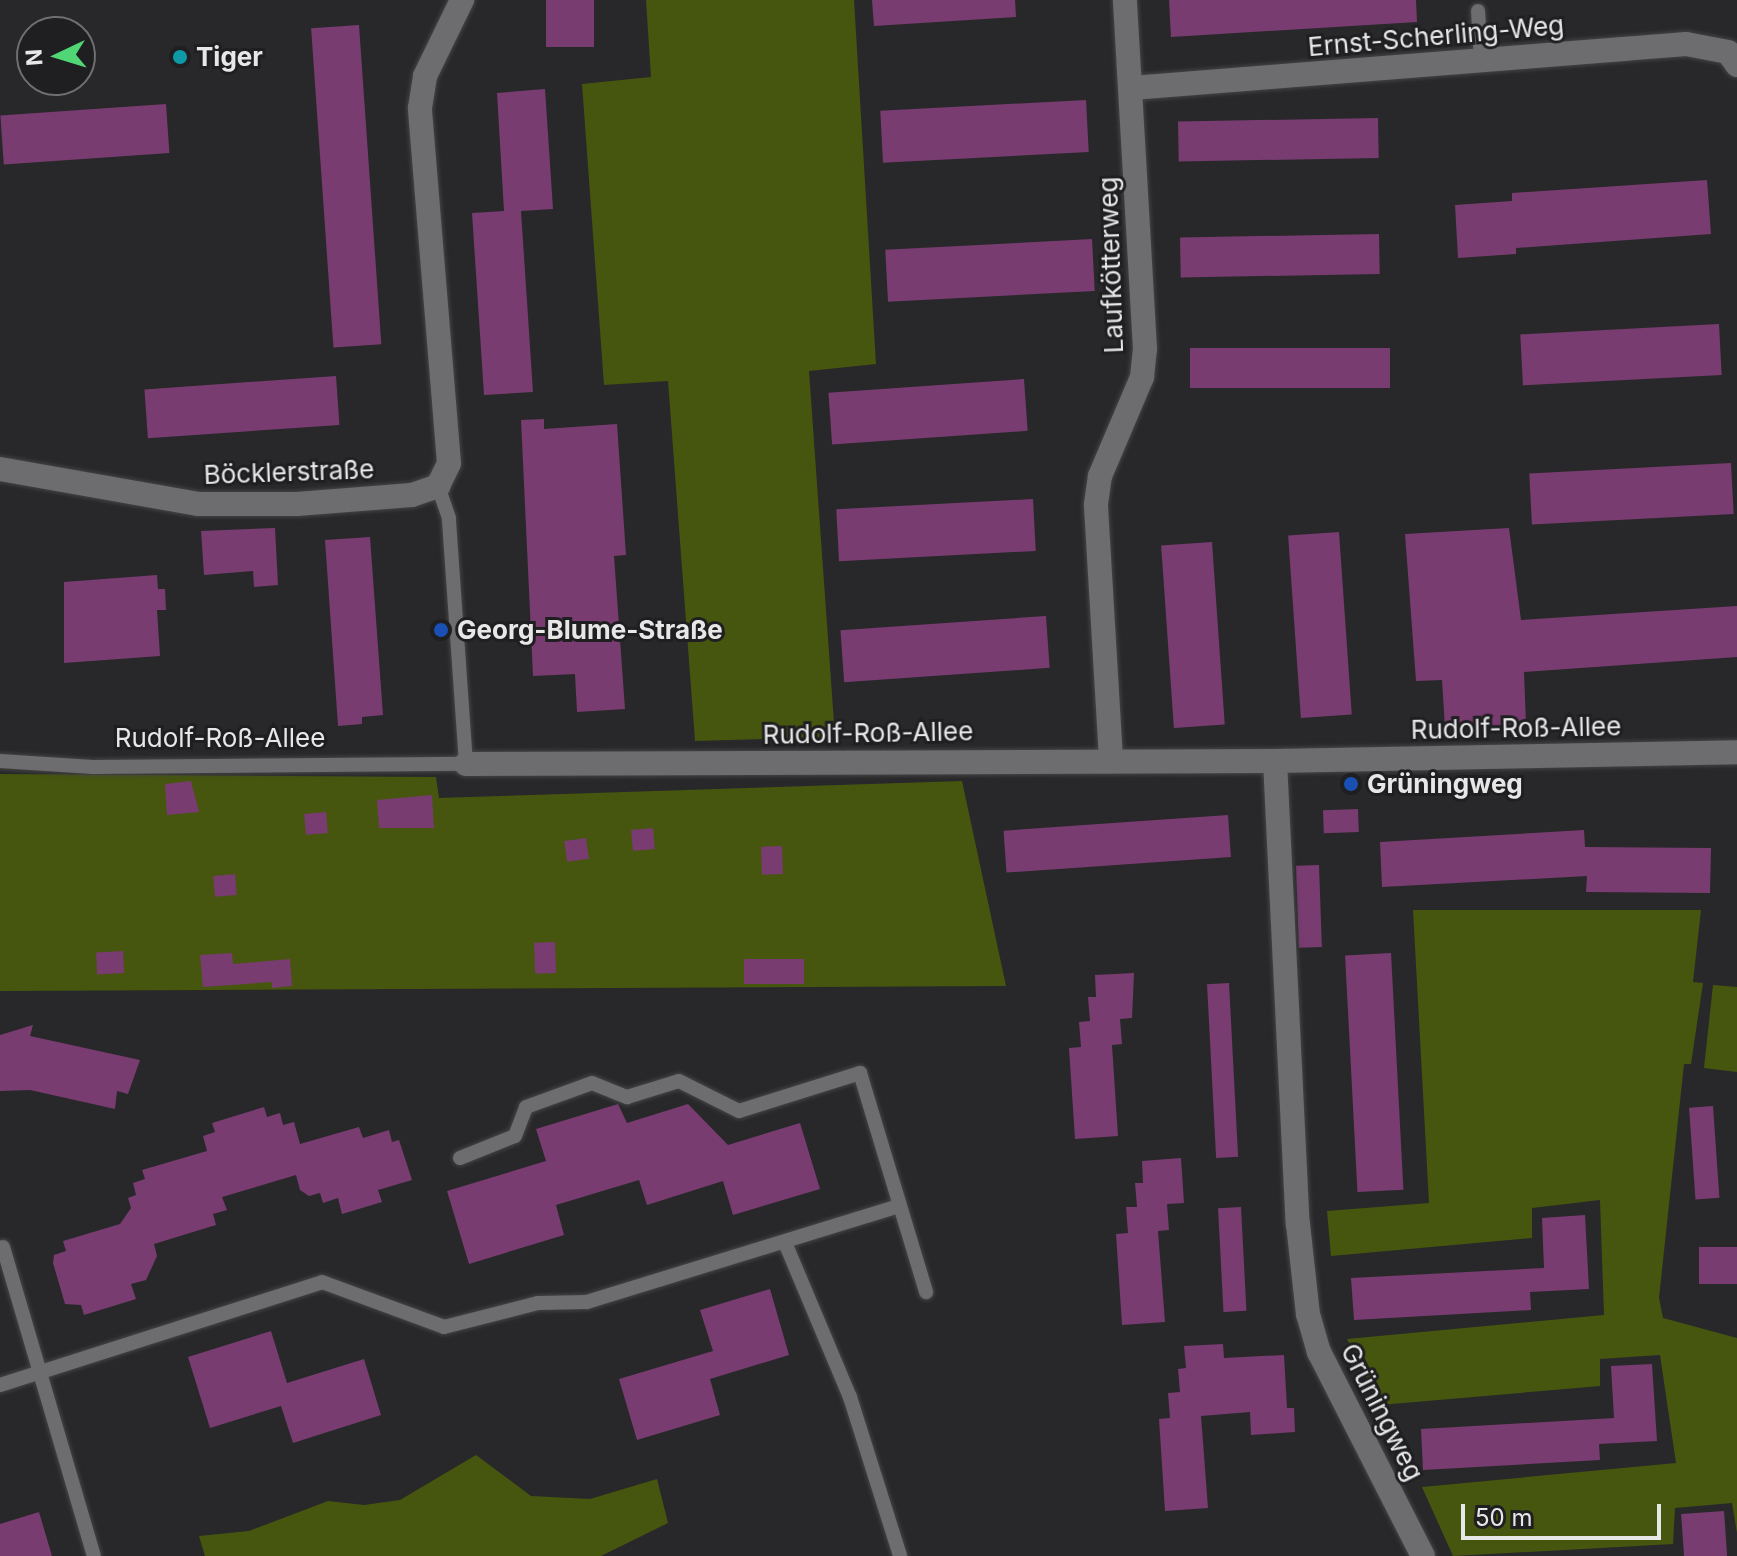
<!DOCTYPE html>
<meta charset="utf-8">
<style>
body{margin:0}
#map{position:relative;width:1737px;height:1556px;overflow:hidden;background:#28282a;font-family:Inter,sans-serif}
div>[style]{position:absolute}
.green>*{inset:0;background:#46560e}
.building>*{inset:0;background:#783c70;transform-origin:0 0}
.roads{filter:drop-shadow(0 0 2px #444445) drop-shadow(0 0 2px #444445)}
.lane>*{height:14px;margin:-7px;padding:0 7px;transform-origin:7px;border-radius:7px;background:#6d6c6e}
.street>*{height:24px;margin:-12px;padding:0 12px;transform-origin:12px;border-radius:12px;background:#6d6c6e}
.dots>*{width:22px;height:22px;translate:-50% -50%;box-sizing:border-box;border:4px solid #1f1e20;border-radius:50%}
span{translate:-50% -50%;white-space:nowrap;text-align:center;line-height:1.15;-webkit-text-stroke:6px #1f1e20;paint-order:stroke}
.street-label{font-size:26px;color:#e7e7e8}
.poi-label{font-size:26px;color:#e7e7e8;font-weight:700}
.left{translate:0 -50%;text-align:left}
.north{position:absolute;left:16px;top:16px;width:80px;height:80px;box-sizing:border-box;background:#1f1e20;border:2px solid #6f6e70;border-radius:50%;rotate:266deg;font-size:22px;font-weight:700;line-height:32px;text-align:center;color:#e7e7e8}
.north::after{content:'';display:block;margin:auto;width:28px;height:36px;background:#50d674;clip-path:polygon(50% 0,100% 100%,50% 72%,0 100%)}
.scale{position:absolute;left:1461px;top:1504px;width:200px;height:36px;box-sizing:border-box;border:4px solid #e7e7e8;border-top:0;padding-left:10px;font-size:24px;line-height:28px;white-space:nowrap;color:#e7e7e8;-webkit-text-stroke:6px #1f1e20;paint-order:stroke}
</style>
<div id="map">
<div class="green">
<i style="clip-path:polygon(646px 0,854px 0,876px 364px,809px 371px,835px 737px,695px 741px,668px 381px,604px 385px,582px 84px,651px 77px)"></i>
<i style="clip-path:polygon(0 774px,436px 777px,439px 798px,962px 781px,1006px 986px,0 991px)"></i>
<i style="clip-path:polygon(1413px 910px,1701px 910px,1693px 982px,1703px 983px,1691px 1064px,1684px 1064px,1659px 1298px,1663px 1318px,1737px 1338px,1737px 1533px,1732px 1503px,1675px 1508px,1673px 1544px,1453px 1556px,1422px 1487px,1676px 1463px,1660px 1355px,1600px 1359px,1600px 1386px,1380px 1405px,1347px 1339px,1604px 1315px,1600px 1200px,1532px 1208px,1532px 1238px,1331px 1256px,1327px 1211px,1429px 1203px)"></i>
<i style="clip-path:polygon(1713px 985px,1737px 987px,1737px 1072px,1704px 1068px)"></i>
<i style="clip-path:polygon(476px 1455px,531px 1496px,590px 1499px,657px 1479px,668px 1523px,601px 1556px,205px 1556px,199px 1536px,249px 1531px,328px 1501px,364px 1505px,400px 1500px)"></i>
</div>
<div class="building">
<i style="left:546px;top:0;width:48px;height:47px"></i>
<i style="clip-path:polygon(872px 0,1015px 0,1016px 17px,874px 26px)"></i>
<i style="clip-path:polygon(1169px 0,1416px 0,1417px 22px,1171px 37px)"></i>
<i style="left:359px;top:25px;width:320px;height:48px;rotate:86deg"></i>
<i style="clip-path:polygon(545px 89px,553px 209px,521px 211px,533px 392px,484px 395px,472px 213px,504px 211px,497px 93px)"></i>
<i style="left:1086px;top:100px;width:52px;height:206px;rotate:87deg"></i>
<i style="left:166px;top:104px;width:49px;height:166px;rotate:86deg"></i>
<i style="left:1378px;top:118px;width:40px;height:200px;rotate:89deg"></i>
<i style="clip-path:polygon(1707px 180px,1711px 234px,1516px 248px,1516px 254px,1458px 258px,1455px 205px,1512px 201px,1512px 193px)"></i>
<i style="left:1379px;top:234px;width:40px;height:199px;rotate:89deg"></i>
<i style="left:1092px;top:239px;width:52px;height:207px;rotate:87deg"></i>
<i style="left:1719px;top:324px;width:51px;height:199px;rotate:87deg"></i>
<i style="left:1390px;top:348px;width:40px;height:200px;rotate:90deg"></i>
<i style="left:336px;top:376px;width:49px;height:192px;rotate:86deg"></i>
<i style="left:1024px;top:379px;width:52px;height:196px;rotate:86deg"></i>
<i style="clip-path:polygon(544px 419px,544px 429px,617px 424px,626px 555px,614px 556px,625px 709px,577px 712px,575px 674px,533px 676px,521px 420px)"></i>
<i style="left:1731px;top:463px;width:51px;height:202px;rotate:87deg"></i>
<i style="left:1033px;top:499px;width:52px;height:197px;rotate:87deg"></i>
<i style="clip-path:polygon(275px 528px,278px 585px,254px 587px,253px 571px,204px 575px,201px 531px)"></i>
<i style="clip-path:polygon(1509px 528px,1521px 620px,1737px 606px,1737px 657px,1524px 672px,1526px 724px,1445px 728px,1442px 680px,1416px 681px,1405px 534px)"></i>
<i style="left:1339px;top:532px;width:183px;height:51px;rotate:86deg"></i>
<i style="clip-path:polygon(370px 537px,383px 715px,362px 717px,362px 724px,338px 726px,325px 540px)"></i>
<i style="left:1212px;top:542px;width:183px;height:51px;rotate:86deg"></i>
<i style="clip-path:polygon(157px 575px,158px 589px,165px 589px,166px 610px,157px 610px,160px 656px,64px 663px,64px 582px)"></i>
<i style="left:1046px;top:616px;width:52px;height:206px;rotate:86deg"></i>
<i style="clip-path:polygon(191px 781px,199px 812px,167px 815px,165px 784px)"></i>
<i style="clip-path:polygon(432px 795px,434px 828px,379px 828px,377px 800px)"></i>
<i style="left:1358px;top:809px;width:23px;height:35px;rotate:88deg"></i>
<i style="left:326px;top:812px;width:21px;height:22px;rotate:85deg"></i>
<i style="left:1228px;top:815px;width:42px;height:225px;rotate:86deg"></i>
<i style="left:653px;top:828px;width:21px;height:22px;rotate:85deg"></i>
<i style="clip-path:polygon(1584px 830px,1585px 847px,1711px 848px,1710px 893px,1586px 892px,1587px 876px,1382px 887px,1380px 842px)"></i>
<i style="left:586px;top:838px;width:21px;height:22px;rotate:82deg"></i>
<i style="left:782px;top:846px;width:28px;height:21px;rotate:88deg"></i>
<i style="left:1319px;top:865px;width:82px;height:23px;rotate:88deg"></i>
<i style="left:235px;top:874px;width:21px;height:22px;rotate:85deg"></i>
<i style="left:555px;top:942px;width:31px;height:21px;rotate:88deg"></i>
<i style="left:123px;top:951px;width:22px;height:27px;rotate:87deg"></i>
<i style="clip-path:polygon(232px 953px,233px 964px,290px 959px,292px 986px,272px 988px,272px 982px,203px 987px,200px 955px)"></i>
<i style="left:1391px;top:953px;width:237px;height:46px;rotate:87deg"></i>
<i style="left:744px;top:959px;width:60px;height:25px"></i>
<i style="clip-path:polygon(1134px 973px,1132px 1018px,1120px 1019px,1122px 1044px,1112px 1045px,1118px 1136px,1075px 1139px,1069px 1048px,1081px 1047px,1079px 1022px,1090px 1021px,1088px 997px,1096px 997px,1095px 975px)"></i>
<i style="left:1229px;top:983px;width:174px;height:22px;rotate:87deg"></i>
<i style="clip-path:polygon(33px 1025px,30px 1036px,140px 1060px,128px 1094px,117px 1091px,115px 1109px,30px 1090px,0 1091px,0 1035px)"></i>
<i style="clip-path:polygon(618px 1104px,627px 1123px,688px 1104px,728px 1145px,800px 1123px,820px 1189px,733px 1215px,723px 1181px,647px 1205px,639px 1180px,556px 1205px,564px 1235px,469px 1264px,447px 1191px,546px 1161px,536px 1129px)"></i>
<i style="left:1713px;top:1106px;width:92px;height:24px;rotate:86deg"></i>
<i style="clip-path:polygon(264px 1107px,267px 1117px,280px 1113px,283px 1125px,294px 1122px,300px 1144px,359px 1127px,363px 1138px,389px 1130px,392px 1142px,399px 1140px,412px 1180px,378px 1190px,382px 1202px,342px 1214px,338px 1198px,323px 1203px,320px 1193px,309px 1196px,300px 1190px,296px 1175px,222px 1197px,227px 1210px,213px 1214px,216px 1225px,154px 1244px,157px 1256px,146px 1280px,131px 1284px,136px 1299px,84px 1315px,81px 1305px,65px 1304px,53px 1263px,54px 1255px,66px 1251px,63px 1241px,120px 1224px,131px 1208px,128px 1198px,136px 1195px,133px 1183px,145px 1179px,142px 1170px,207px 1151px,203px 1136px,215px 1132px,212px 1123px)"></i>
<i style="clip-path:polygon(1181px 1158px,1184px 1203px,1167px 1204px,1169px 1230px,1158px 1231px,1165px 1322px,1122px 1325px,1116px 1234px,1128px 1233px,1126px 1207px,1137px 1207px,1135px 1183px,1143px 1183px,1142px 1161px)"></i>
<i style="left:1241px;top:1207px;width:104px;height:23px;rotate:87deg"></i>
<i style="clip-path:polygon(1585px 1215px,1589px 1289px,1530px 1292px,1531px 1310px,1354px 1320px,1351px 1278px,1544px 1268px,1542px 1218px)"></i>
<i style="left:1737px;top:1247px;width:37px;height:38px;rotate:90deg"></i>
<i style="clip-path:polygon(770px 1289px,789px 1355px,710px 1379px,720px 1415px,637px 1440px,619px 1379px,713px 1351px,700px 1310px)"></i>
<i style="clip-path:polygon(271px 1331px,287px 1383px,364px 1359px,381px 1415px,293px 1443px,281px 1406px,210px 1428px,188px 1357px)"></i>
<i style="clip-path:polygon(1223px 1344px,1224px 1358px,1284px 1355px,1287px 1408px,1294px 1408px,1295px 1432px,1251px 1435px,1250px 1412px,1201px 1416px,1208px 1508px,1165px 1511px,1159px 1419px,1170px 1418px,1168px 1393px,1180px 1392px,1178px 1369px,1186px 1368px,1184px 1346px)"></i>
<i style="clip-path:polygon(1652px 1364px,1657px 1441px,1599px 1444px,1600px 1460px,1423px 1470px,1421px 1429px,1614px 1418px,1611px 1366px)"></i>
<i style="left:1724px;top:1511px;width:45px;height:43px;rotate:86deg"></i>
<i style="clip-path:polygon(39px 1512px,52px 1556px,0 1556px,0 1524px)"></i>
</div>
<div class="roads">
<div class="lane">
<i style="left:1478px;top:11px;width:49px;rotate:86.5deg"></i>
<i style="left:0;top:761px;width:93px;rotate:3.7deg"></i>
<i style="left:93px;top:767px;width:373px;rotate:-0.5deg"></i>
<i style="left:466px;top:764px;width:247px;rotate:-94deg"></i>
<i style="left:449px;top:518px;width:34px;rotate:-109deg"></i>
<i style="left:460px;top:1158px;width:59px;rotate:-21.8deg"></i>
<i style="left:515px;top:1136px;width:31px;rotate:-69deg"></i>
<i style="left:526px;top:1107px;width:70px;rotate:-20deg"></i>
<i style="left:592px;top:1083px;width:38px;rotate:22deg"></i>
<i style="left:627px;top:1097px;width:54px;rotate:-17.1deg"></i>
<i style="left:679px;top:1081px;width:67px;rotate:26.6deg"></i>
<i style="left:739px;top:1111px;width:127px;rotate:-17.4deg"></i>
<i style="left:860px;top:1073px;width:229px;rotate:73.2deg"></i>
<i style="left:786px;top:1245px;width:165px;rotate:67.2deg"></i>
<i style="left:850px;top:1397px;width:167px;rotate:72.5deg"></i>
<i style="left:3px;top:1247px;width:322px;rotate:73.6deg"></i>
<i style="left:0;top:1385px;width:338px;rotate:-17.7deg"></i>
<i style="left:322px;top:1282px;width:130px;rotate:20.2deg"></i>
<i style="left:444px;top:1327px;width:97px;rotate:-14.3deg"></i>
<i style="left:538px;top:1303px;width:49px;rotate:-1.2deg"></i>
<i style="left:587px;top:1302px;width:327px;rotate:-17.1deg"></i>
</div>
<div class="street">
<i style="left:1132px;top:88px;width:556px;rotate:-4.54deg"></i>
<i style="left:1686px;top:44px;width:43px;rotate:10.8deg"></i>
<i style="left:1728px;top:52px;width:16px;rotate:55deg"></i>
<i style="left:0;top:469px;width:202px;rotate:10deg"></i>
<i style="left:199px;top:504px;width:98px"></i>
<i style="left:297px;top:504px;width:115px;rotate:-4.5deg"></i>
<i style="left:412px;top:495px;width:28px;rotate:-19deg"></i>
<i style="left:438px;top:486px;width:25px;rotate:-64deg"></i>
<i style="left:449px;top:463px;width:356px;rotate:-94.7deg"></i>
<i style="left:420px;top:108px;width:32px;rotate:-81deg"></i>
<i style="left:425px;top:76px;width:85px;rotate:-64deg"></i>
<i style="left:1111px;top:759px;width:255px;rotate:-93.4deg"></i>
<i style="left:1096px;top:504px;width:28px;rotate:-82deg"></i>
<i style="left:1100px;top:476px;width:108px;rotate:-67deg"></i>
<i style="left:1142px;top:377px;width:28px;rotate:-84deg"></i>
<i style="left:1145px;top:349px;width:350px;rotate:-93.3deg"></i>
<i style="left:1275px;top:761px;width:464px;rotate:87.2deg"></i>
<i style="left:1298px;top:1224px;width:91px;rotate:83.7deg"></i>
<i style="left:1308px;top:1314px;width:40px;rotate:74deg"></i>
<i style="left:1319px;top:1352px;width:229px;rotate:63deg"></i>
<i style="left:466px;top:764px;width:809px;rotate:-0.21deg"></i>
<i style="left:1275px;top:761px;width:462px;rotate:-1.1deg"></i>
</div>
</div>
<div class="dots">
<i style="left:180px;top:57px;background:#0f9aa8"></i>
<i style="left:441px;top:630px;background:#1a4fb4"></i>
<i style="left:1351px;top:784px;background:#1a4fb4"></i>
</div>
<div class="street-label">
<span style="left:1436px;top:36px;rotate:-5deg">Ernst-Scherling-Weg</span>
<span style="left:1111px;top:265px;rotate:-92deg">Laufkötterweg</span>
<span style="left:289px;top:472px;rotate:-2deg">Böcklerstraße</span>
<span style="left:1516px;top:728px;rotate:-1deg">Rudolf-Roß-Allee</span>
<span style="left:868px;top:733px;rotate:-1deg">Rudolf-Roß-Allee</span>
<span style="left:220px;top:738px">Rudolf-Roß-Allee</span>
<span style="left:1382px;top:1412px;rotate:63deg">Grüningweg</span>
</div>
<div class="poi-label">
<span class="left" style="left:196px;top:57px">Tiger</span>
<span class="left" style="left:457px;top:630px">Georg-Blume-Straße</span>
<span class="left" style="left:1367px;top:784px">Grüningweg</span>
</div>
<div class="north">N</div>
<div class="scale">50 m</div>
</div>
